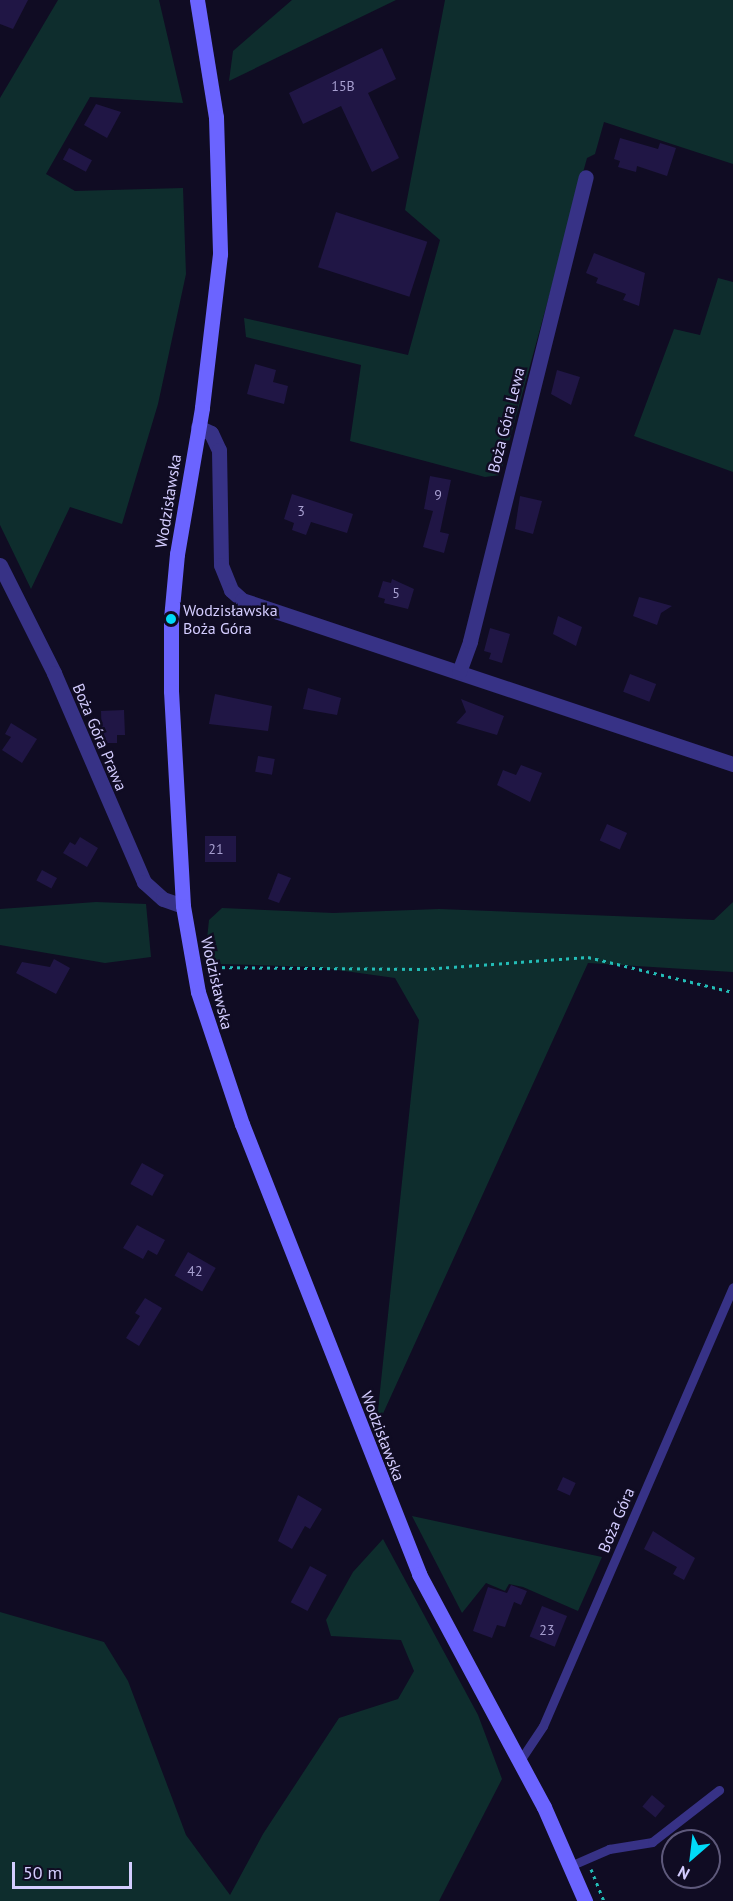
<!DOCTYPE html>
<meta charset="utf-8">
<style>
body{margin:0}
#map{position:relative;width:733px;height:1901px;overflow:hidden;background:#100c23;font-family:"PT Sans",sans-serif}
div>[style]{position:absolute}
.green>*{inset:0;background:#0e2d2d}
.building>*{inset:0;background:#201645;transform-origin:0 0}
.path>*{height:3px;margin-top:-1.5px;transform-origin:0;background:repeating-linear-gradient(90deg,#23bdb7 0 3px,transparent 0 7.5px)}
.lane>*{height:9px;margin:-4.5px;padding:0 4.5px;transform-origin:4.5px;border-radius:4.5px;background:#373286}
.street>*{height:15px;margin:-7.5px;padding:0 7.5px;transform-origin:7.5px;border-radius:7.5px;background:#373286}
.secondary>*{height:15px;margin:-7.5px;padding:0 7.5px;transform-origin:7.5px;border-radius:7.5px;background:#6b64ff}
.dots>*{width:16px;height:16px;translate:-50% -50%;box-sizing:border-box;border:3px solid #100c23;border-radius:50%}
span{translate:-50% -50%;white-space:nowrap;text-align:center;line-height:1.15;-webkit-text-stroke:5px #100c23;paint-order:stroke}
.number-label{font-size:14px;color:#a79fd0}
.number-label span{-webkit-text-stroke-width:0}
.street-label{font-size:16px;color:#d4cdff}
.poi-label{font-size:16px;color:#d4cdff}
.left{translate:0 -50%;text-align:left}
.north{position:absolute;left:661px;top:1829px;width:60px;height:60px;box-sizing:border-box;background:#100c23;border:2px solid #5e597b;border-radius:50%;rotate:208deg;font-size:16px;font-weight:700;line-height:24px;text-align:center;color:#d4cdff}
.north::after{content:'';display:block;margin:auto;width:21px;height:27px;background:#00daf8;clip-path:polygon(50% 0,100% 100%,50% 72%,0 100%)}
.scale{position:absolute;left:12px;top:1862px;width:120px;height:27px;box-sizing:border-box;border:3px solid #d4cdff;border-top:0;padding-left:8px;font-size:18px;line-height:21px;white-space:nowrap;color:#d4cdff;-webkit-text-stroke:4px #100c23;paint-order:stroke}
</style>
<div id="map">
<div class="green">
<i style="clip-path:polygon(58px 0,159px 0,183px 103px,90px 97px,46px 174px,75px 191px,183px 188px,186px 274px,158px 404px,122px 524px,70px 507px,31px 589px,0 525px,0 98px)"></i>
<i style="clip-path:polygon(292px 0,396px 0,229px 81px,233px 51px)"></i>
<i style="clip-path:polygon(445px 0,733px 0,733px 164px,604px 122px,595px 154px,587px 158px,500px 475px,485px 477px,350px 441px,361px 365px,246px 337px,244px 318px,408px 355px,440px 240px,405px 210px)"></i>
<i style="clip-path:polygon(718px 278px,733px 282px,733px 472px,634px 436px,674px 329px,700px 335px)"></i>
<i style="clip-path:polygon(96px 902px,146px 904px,151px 957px,105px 963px,0 945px,0 909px)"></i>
<i style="clip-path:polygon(733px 902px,733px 972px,588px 963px,376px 1429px,419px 1020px,395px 978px,316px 967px,221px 964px,214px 959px,207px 939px,209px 920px,222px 908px,333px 913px,439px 909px,714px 920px)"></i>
<i style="clip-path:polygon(412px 1516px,602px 1557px,578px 1611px,523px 1587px,509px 1584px,505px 1591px,486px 1583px,462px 1613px)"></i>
<i style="clip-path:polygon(383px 1539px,478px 1715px,502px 1779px,439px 1901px,0 1901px,0 1612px,104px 1642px,128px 1681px,186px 1835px,230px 1895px,263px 1834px,339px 1718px,398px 1699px,414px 1671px,401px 1640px,331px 1636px,326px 1620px,353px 1572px)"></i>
</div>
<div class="building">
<i style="clip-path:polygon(0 0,28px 0,13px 29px,0 24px)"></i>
<i style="clip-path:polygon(382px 48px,396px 79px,368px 93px,399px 158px,372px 172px,341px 106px,303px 124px,289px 93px)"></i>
<i style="clip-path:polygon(96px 104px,121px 112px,107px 138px,84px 125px)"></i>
<i style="clip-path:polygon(620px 138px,658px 149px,660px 143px,676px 148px,667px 176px,637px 166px,636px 172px,618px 167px,620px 161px,614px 159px)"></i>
<i style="left:69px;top:148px;width:26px;height:13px;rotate:28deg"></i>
<i style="left:336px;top:212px;width:96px;height:58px;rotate:18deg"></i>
<i style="clip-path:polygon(594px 253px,645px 273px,639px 306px,623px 300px,626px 294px,596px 283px,598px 278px,586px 273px)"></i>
<i style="clip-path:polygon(255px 364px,276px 370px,273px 382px,288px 386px,284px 404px,247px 394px)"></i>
<i style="clip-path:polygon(557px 370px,580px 377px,571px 405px,551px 394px)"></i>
<i style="clip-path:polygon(430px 476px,451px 480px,440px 532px,449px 534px,444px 553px,423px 547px,433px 511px,424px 509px)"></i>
<i style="clip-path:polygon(292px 494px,353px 514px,347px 533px,311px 522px,306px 535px,292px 530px,294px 523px,284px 519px)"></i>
<i style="clip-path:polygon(520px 496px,542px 501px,533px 534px,515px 529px)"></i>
<i style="clip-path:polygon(392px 579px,414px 589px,408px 609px,384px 603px,385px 599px,378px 597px,383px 581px,391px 583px)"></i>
<i style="clip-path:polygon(639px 597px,647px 599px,672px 606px,661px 613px,657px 625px,633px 616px)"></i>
<i style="clip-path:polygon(558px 616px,582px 627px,576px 646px,553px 634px)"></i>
<i style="clip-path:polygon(490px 628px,510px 634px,502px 663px,489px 659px,491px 653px,484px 651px)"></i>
<i style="left:630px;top:674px;width:28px;height:19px;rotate:21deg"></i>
<i style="clip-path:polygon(308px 688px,341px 698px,337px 715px,303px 709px)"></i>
<i style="clip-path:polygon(215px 694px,272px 706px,268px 731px,209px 724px)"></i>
<i style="clip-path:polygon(461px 699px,504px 716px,497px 735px,456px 723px,466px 712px)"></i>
<i style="clip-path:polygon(124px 710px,125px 735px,117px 735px,117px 743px,102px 743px,101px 711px)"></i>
<i style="clip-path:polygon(11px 723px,37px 739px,22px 763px,2px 750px,11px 737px,5px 734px)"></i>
<i style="left:258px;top:756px;width:17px;height:16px;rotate:10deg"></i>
<i style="clip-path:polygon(521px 765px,542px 773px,530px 802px,497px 785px,503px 770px,516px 775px)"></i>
<i style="left:607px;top:824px;width:22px;height:18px;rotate:24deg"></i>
<i style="left:236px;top:836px;width:26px;height:31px;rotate:90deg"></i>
<i style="clip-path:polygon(80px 837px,98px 848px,87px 867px,63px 853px,70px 842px,75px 845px)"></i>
<i style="left:42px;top:870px;width:17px;height:12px;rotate:28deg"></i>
<i style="clip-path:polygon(278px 873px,291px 878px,279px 903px,268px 899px)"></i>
<i style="clip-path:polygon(54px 959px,70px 968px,56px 994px,16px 973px,22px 962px,50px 967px)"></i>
<i style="left:142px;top:1163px;width:25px;height:24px;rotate:29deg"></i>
<i style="clip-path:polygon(137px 1225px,165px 1240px,157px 1255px,148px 1250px,143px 1259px,123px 1248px)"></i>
<i style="left:188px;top:1252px;width:32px;height:27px;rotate:30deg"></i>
<i style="clip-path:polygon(145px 1298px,162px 1308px,139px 1346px,126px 1338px,140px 1316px,135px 1313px)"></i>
<i style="left:563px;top:1477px;width:14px;height:14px;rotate:25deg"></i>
<i style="clip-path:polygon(298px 1495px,322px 1509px,310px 1529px,305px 1526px,292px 1549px,278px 1541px)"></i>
<i style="clip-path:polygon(653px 1531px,695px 1558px,684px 1580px,673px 1574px,677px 1567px,644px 1549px)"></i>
<i style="left:310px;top:1566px;width:19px;height:41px;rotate:28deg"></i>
<i style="clip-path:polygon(511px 1585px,527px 1591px,521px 1605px,514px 1602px,505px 1627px,497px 1625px,492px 1638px,473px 1631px,488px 1587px,507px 1593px)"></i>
<i style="left:542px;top:1606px;width:27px;height:33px;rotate:22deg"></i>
<i style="left:652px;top:1795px;width:17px;height:15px;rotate:40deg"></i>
</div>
<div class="path">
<i style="left:207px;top:967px;width:217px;rotate:0.5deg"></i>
<i style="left:424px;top:969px;width:164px;rotate:-4.2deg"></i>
<i style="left:588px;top:957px;width:149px;rotate:13.6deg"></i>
<i style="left:591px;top:1869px;width:35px;rotate:68deg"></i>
</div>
<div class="lane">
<i style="left:519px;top:1762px;width:43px;rotate:-56.3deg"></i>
<i style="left:543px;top:1726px;width:478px;rotate:-66.6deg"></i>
<i style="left:570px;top:1866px;width:43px;rotate:-23.6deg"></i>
<i style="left:609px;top:1849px;width:44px;rotate:-9.2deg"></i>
<i style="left:652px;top:1842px;width:85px;rotate:-37.8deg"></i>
</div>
<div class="street">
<i style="left:198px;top:427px;width:14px;rotate:25deg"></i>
<i style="left:211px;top:433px;width:19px;rotate:65deg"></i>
<i style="left:219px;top:450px;width:115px;rotate:89deg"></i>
<i style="left:221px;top:565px;width:27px;rotate:68deg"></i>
<i style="left:231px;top:590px;width:15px;rotate:42deg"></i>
<i style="left:242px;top:600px;width:518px;rotate:18.47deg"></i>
<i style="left:0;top:565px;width:121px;rotate:63.4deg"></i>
<i style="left:54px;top:673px;width:228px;rotate:66.7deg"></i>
<i style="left:144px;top:882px;width:25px;rotate:42deg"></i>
<i style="left:163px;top:899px;width:21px;rotate:19deg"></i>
<i style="left:459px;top:672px;width:33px;rotate:-70deg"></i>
<i style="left:470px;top:641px;width:478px;rotate:-76deg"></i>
</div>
<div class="secondary">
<i style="left:197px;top:0;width:119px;rotate:80.8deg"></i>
<i style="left:216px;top:117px;width:137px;rotate:88.3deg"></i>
<i style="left:220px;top:254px;width:155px;rotate:96.7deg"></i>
<i style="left:202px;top:408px;width:148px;rotate:99.7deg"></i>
<i style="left:177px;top:554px;width:65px;rotate:95.3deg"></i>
<i style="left:171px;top:619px;width:72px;rotate:90deg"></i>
<i style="left:171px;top:691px;width:215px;rotate:86.8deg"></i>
<i style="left:183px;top:906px;width:87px;rotate:80.1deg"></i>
<i style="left:198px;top:992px;width:139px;rotate:71.6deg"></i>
<i style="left:242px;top:1124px;width:484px;rotate:68.5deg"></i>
<i style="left:419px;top:1574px;width:264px;rotate:61.8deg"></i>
<i style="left:544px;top:1807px;width:103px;rotate:66.4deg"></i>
</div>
<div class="dots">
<i style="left:171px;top:619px;background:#00daf8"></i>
</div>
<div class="number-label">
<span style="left:343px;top:86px">15B</span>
<span style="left:438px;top:495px">9</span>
<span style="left:301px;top:511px">3</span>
<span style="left:396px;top:593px">5</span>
<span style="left:216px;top:849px">21</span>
<span style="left:195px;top:1271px">42</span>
<span style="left:547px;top:1630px">23</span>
</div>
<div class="street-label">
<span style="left:506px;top:420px;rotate:-76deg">Boża Góra Lewa</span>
<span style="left:168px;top:501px;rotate:-81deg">Wodzisławska</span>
<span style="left:100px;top:737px;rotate:67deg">Boża Góra Prawa</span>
<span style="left:217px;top:983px;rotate:77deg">Wodzisławska</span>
<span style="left:383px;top:1436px;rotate:69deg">Wodzisławska</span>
<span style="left:616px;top:1520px;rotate:-67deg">Boża Góra</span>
</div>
<div class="poi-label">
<span class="left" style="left:183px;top:619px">Wodzisławska<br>Boża Góra</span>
</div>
<div class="north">N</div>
<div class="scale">50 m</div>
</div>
